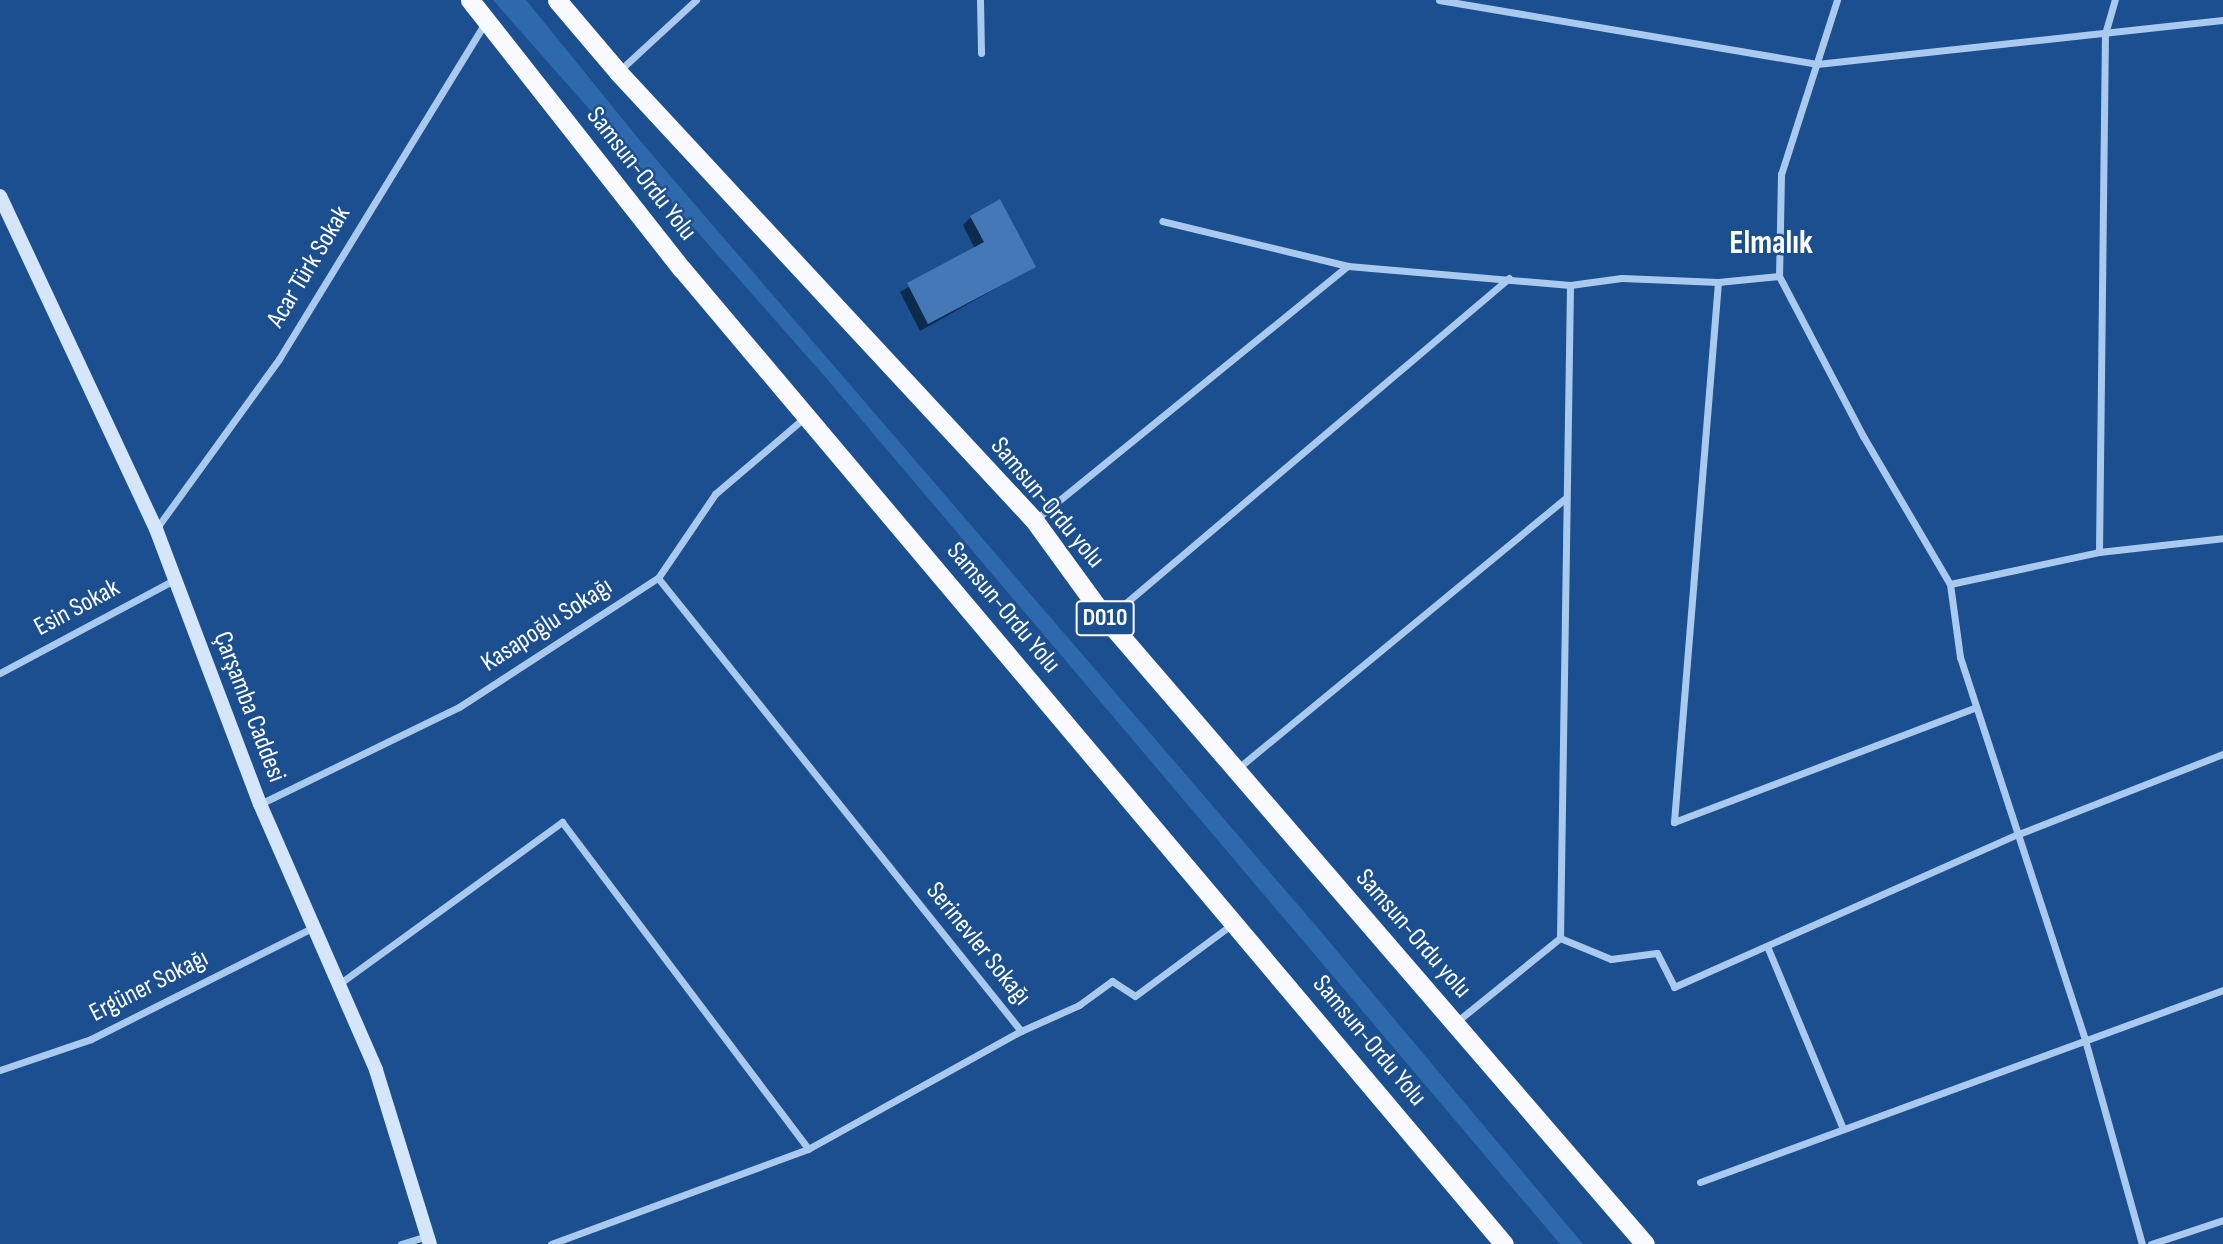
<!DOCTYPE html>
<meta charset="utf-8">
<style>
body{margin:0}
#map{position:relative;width:2223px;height:1244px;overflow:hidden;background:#1b4f8f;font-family:"Sofia Sans Condensed",sans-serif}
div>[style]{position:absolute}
.green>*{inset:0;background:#2e69ad}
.shadow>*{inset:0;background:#0007}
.building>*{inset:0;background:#4478b7}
.minor>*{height:7px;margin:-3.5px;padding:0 3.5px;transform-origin:3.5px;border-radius:3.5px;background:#a9c9ee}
.secondary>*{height:14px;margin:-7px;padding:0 7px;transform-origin:7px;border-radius:7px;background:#d6e6fa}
.trunk>*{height:19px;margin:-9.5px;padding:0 9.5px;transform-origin:9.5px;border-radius:9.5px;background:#f8faff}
span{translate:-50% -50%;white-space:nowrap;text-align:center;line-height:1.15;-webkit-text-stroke:5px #1b4f8f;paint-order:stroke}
.shield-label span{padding:2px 5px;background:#1b4f8f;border:2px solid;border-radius:5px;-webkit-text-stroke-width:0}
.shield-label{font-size:24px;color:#fff;font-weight:700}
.street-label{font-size:26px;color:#fff}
.district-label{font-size:33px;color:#fff;font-weight:700}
</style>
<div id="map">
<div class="green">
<i style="clip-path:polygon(493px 0,526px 0,642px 143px,1317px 927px,1583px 1244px,1560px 1244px,827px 379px)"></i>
</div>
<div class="shadow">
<i style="clip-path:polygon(971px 217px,1034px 267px,920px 331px,900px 292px,975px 249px,963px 225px)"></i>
</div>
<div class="building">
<i style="clip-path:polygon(1000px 199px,1036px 267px,928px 324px,907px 283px,984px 242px,970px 216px)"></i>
</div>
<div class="minor">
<i style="left:980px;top:0;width:53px;rotate:88.9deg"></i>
<i style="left:1439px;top:0;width:383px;rotate:9.6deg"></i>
<i style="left:1817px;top:64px;width:408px;rotate:-6.2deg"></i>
<i style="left:1837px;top:0;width:183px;rotate:107.8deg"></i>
<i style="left:1781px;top:174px;width:102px;rotate:91.1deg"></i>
<i style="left:1779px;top:276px;width:181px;rotate:62.3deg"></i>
<i style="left:1863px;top:436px;width:172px;rotate:59.6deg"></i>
<i style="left:1950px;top:584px;width:74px;rotate:82.2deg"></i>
<i style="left:1960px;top:657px;width:403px;rotate:71.9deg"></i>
<i style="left:2085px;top:1040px;width:212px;rotate:74.4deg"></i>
<i style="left:619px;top:71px;width:105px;rotate:-42.7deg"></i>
<i style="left:1348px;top:266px;width:223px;rotate:4.9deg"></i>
<i style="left:1570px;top:285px;width:52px;rotate:-7.7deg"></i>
<i style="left:1622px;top:278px;width:96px;rotate:2.4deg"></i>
<i style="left:1718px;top:282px;width:61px;rotate:-5.6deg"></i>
<i style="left:1718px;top:282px;width:542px;rotate:94.66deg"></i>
<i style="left:1674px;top:822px;width:323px;rotate:-20.8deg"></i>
<i style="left:1035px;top:520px;width:403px;rotate:-39.1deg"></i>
<i style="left:1348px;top:266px;width:191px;rotate:-166.4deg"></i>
<i style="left:156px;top:529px;width:210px;rotate:-54.1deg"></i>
<i style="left:279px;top:359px;width:394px;rotate:-58.5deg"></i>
<i style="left:2099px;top:552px;width:518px;rotate:-89.34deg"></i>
<i style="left:2105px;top:34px;width:35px;rotate:-74deg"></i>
<i style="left:1950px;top:584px;width:152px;rotate:-12.1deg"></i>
<i style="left:2099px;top:552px;width:125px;rotate:-6.4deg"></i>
<i style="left:1107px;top:619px;width:527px;rotate:-40.31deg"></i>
<i style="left:0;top:673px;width:197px;rotate:-28.1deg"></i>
<i style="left:1237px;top:769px;width:426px;rotate:-39.5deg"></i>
<i style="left:260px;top:804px;width:221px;rotate:-26deg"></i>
<i style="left:459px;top:707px;width:237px;rotate:-33deg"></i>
<i style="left:658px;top:578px;width:102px;rotate:-55.8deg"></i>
<i style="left:715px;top:494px;width:118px;rotate:-40.5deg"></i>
<i style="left:1560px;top:938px;width:653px;rotate:-89.12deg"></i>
<i style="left:1767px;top:946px;width:198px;rotate:67.4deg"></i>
<i style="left:339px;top:984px;width:276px;rotate:-36deg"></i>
<i style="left:562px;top:822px;width:409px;rotate:53deg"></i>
<i style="left:1455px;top:1023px;width:135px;rotate:-39deg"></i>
<i style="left:1560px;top:938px;width:55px;rotate:22.4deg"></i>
<i style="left:1611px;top:959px;width:46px;rotate:-7.4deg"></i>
<i style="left:1657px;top:953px;width:38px;rotate:63deg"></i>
<i style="left:1674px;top:987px;width:374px;rotate:-24deg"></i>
<i style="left:2016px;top:835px;width:222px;rotate:-21.4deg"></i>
<i style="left:1021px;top:1031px;width:64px;rotate:-24.1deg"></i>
<i style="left:1079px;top:1005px;width:41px;rotate:-36deg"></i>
<i style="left:1112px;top:981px;width:27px;rotate:33deg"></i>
<i style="left:1135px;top:996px;width:119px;rotate:-36.5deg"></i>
<i style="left:0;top:1070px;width:96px;rotate:-18.8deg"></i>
<i style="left:91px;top:1039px;width:247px;rotate:-26.7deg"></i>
<i style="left:1700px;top:1182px;width:557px;rotate:-20.16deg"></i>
<i style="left:401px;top:1244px;width:27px;rotate:-17deg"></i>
<i style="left:551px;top:1244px;width:274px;rotate:-20.3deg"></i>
<i style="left:808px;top:1149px;width:244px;rotate:-29deg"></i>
<i style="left:1021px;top:1031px;width:580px;rotate:-128.71deg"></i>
<i style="left:2151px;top:1244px;width:76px;rotate:-18.4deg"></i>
</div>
<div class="secondary">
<i style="left:0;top:196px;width:368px;rotate:64.9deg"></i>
<i style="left:156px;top:529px;width:294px;rotate:69.3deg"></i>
<i style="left:260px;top:804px;width:290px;rotate:66.4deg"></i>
<i style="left:376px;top:1070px;width:182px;rotate:72.8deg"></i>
</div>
<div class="trunk">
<i style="left:470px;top:0;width:342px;rotate:51.8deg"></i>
<i style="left:682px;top:269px;width:1275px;rotate:49.87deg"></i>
<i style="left:557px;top:0;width:94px;rotate:49.7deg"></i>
<i style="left:618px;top:72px;width:611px;rotate:47.12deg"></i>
<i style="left:1034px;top:520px;width:122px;rotate:54deg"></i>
<i style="left:1106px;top:619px;width:825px;rotate:49.23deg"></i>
</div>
<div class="shield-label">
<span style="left:1105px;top:618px">D010</span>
</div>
<div class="street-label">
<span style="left:641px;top:174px;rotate:52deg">Samsun-Ordu Yolu</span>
<span style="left:309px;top:267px;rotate:-59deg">Acar Türk Sokak</span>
<span style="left:1047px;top:503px;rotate:50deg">Samsun-Ordu yolu</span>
<span style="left:77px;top:608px;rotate:-28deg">Esin Sokak</span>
<span style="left:1003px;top:608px;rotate:50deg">Samsun-Ordu Yolu</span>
<span style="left:547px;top:625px;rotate:-33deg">Kasapoğlu Sokağı</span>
<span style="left:249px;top:707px;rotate:69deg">Çarşamba Caddesi</span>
<span style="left:1413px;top:934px;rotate:49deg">Samsun-Ordu yolu</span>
<span style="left:978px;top:944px;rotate:51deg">Serinevler Sokağı</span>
<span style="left:149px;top:986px;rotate:-27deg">Ergüner Sokağı</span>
<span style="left:1369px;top:1041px;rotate:50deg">Samsun-Ordu Yolu</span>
</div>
<div class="district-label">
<span style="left:1771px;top:244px">Elmalık</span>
</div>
</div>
